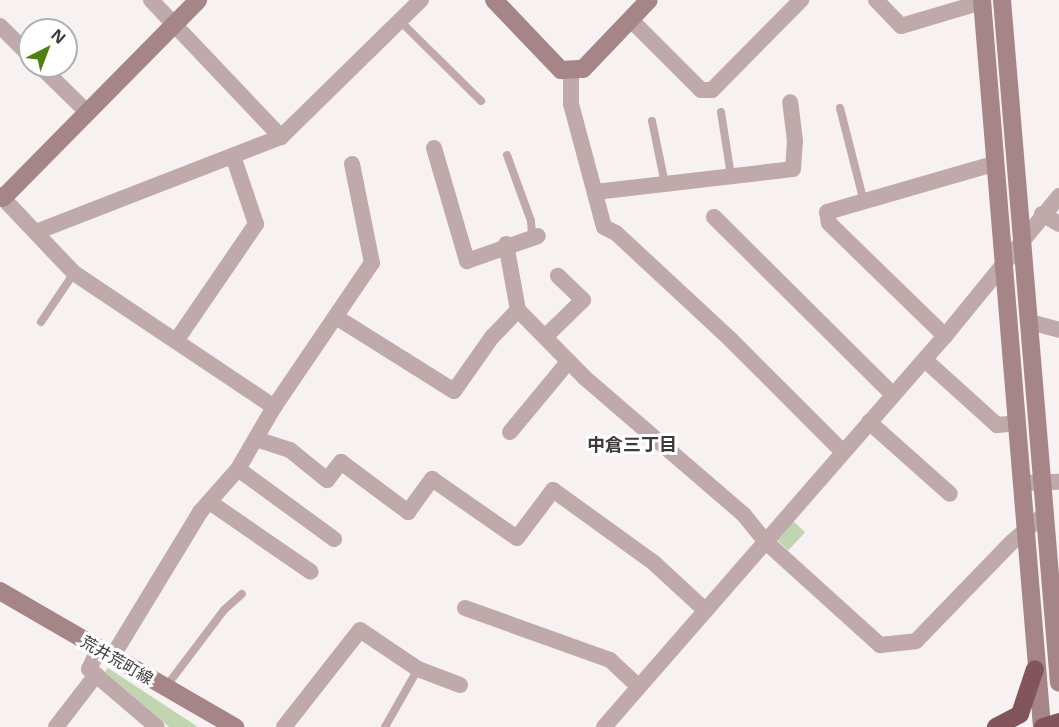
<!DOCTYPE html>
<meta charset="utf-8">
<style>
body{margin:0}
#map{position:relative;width:1059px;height:727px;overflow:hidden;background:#f7f1f1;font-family:"Noto Sans","Noto Sans JP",sans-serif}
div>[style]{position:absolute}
.green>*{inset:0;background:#c0d5b0;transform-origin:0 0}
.lane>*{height:8px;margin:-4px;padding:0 4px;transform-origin:4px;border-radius:4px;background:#c0a9ab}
.street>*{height:16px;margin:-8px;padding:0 8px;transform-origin:8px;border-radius:8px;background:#c0a9ab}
.secondary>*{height:18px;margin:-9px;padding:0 9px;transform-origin:9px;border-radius:9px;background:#a68589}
.highway>*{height:18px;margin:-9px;padding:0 9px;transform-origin:9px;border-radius:9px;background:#82555c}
span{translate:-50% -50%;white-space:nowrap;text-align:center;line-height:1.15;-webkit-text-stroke:6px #fff;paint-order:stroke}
.street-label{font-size:16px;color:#3b3939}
.neighbourhood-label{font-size:18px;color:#3b3939;font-weight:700}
.north{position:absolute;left:18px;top:18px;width:60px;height:60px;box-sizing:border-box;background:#fff;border:2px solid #b1b0b0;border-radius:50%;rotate:42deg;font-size:16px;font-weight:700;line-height:24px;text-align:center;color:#3b3939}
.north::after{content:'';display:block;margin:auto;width:21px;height:27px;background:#4f8010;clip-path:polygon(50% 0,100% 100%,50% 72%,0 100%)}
</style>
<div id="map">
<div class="green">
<i style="left:792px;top:520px;width:18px;height:25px;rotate:43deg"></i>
<i style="clip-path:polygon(108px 668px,198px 727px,169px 727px,105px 672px)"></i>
</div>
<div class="lane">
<i style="left:400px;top:21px;width:114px;rotate:44.6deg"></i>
<i style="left:840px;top:108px;width:97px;rotate:75.7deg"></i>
<i style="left:721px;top:112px;width:65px;rotate:81.1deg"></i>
<i style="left:652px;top:121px;width:64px;rotate:78.3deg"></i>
<i style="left:507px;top:155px;width:70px;rotate:70deg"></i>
<i style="left:531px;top:221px;width:15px;rotate:86deg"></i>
<i style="left:41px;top:322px;width:59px;rotate:-56deg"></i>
<i style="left:165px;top:688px;width:98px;rotate:-52.9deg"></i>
<i style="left:224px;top:610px;width:24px;rotate:-42deg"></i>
<i style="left:385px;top:727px;width:67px;rotate:-60.4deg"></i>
</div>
<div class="street">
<i style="left:151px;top:0;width:189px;rotate:46.5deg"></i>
<i style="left:281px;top:137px;width:196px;rotate:-44.4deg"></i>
<i style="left:876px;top:0;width:36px;rotate:46deg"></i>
<i style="left:901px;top:26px;width:84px;rotate:-16.5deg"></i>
<i style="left:630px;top:19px;width:100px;rotate:45deg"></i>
<i style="left:701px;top:90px;width:11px"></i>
<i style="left:712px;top:90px;width:127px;rotate:-45.3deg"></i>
<i style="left:0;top:26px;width:42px;rotate:45deg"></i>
<i style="left:40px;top:66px;width:67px;rotate:44.4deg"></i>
<i style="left:571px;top:69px;width:35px;rotate:90deg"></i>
<i style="left:571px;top:104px;width:127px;rotate:75deg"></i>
<i style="left:604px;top:227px;width:13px;rotate:27deg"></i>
<i style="left:616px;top:233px;width:157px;rotate:42.9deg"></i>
<i style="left:731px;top:340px;width:158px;rotate:45deg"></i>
<i style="left:434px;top:148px;width:118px;rotate:73.7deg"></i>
<i style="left:467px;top:261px;width:75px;rotate:-19.4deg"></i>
<i style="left:595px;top:192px;width:199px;rotate:-6.6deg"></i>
<i style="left:793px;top:169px;width:28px;rotate:-86deg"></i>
<i style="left:795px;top:141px;width:39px;rotate:-97deg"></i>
<i style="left:0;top:195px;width:108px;rotate:46.5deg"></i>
<i style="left:74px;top:273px;width:241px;rotate:33.8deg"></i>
<i style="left:1042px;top:214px;width:20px;rotate:30deg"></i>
<i style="left:714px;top:217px;width:252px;rotate:44.8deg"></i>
<i style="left:36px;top:232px;width:263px;rotate:-21.2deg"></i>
<i style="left:506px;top:244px;width:67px;rotate:79.7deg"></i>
<i style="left:518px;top:310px;width:95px;rotate:45.4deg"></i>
<i style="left:585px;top:378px;width:210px;rotate:40.7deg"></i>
<i style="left:744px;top:515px;width:35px;rotate:51deg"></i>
<i style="left:766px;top:542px;width:154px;rotate:42.1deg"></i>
<i style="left:880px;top:645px;width:36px;rotate:-6deg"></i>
<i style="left:916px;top:641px;width:139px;rotate:-45.9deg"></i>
<i style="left:1013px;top:541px;width:43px;rotate:-40.3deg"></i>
<i style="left:336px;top:317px;width:139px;rotate:32.1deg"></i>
<i style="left:454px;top:391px;width:66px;rotate:-54.9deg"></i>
<i style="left:492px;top:337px;width:37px;rotate:-46deg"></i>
<i style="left:1030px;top:322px;width:30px;rotate:15deg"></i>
<i style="left:945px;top:336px;width:162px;rotate:-135.8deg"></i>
<i style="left:829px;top:223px;width:11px;rotate:-100deg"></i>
<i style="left:827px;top:212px;width:173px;rotate:-16.1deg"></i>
<i style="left:545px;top:337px;width:53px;rotate:-44.2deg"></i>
<i style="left:583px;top:300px;width:35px;rotate:-136deg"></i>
<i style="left:176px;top:341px;width:142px;rotate:-55.6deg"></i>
<i style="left:256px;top:224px;width:72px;rotate:-108.7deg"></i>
<i style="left:925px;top:360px;width:97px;rotate:42.1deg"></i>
<i style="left:997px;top:425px;width:21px;rotate:-5deg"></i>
<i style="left:869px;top:422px;width:108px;rotate:41.6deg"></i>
<i style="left:510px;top:432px;width:92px;rotate:-50.3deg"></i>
<i style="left:256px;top:439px;width:36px;rotate:18deg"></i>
<i style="left:290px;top:450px;width:48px;rotate:39deg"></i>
<i style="left:327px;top:480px;width:23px;rotate:-52deg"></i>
<i style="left:341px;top:462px;width:84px;rotate:36.7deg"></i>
<i style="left:408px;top:512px;width:41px;rotate:-54deg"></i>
<i style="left:432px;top:479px;width:103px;rotate:34.8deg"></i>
<i style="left:517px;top:538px;width:60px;rotate:-53.1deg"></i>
<i style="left:553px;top:490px;width:123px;rotate:35.8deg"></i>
<i style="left:653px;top:562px;width:69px;rotate:42.7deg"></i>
<i style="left:238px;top:469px;width:119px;rotate:36.1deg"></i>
<i style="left:1025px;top:483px;width:34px;rotate:-2deg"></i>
<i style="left:211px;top:503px;width:121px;rotate:34.6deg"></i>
<i style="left:465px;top:608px;width:154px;rotate:19.7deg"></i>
<i style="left:610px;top:660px;width:38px;rotate:43deg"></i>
<i style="left:98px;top:650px;width:21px;rotate:115deg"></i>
<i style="left:89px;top:669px;width:89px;rotate:40.5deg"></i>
<i style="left:112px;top:657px;width:170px;rotate:-58.7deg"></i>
<i style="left:200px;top:512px;width:57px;rotate:-48.5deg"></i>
<i style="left:238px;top:469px;width:72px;rotate:-59.9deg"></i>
<i style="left:274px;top:407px;width:174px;rotate:-55.8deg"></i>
<i style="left:372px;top:263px;width:101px;rotate:-101.4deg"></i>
<i style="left:56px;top:727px;width:66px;rotate:-52.4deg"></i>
<i style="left:284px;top:727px;width:123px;rotate:-51.9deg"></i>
<i style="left:360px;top:630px;width:70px;rotate:33.9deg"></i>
<i style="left:418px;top:669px;width:45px;rotate:20.9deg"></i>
<i style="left:604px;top:727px;width:519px;rotate:-48.91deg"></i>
<i style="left:945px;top:336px;width:181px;rotate:-50.8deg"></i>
</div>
<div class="secondary">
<i style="left:494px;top:0;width:97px;rotate:46.3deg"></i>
<i style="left:561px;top:70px;width:22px;rotate:-3deg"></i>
<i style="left:583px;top:69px;width:95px;rotate:-46.3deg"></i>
<i style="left:982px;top:0;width:729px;rotate:85.28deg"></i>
<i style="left:1002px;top:0;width:685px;rotate:85.23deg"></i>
<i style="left:3px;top:198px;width:278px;rotate:-45.4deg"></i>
<i style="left:0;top:591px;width:272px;rotate:30.1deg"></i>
</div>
<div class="highway">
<i style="left:996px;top:727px;width:27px;rotate:-28deg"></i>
<i style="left:1020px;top:714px;width:47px;rotate:-71.6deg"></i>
<i style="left:1043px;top:727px;width:17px;rotate:-17deg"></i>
</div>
<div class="street-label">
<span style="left:117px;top:660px;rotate:30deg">荒井荒町線</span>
</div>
<div class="neighbourhood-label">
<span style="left:632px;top:444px">中倉三丁目</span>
</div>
<div class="north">N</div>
</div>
